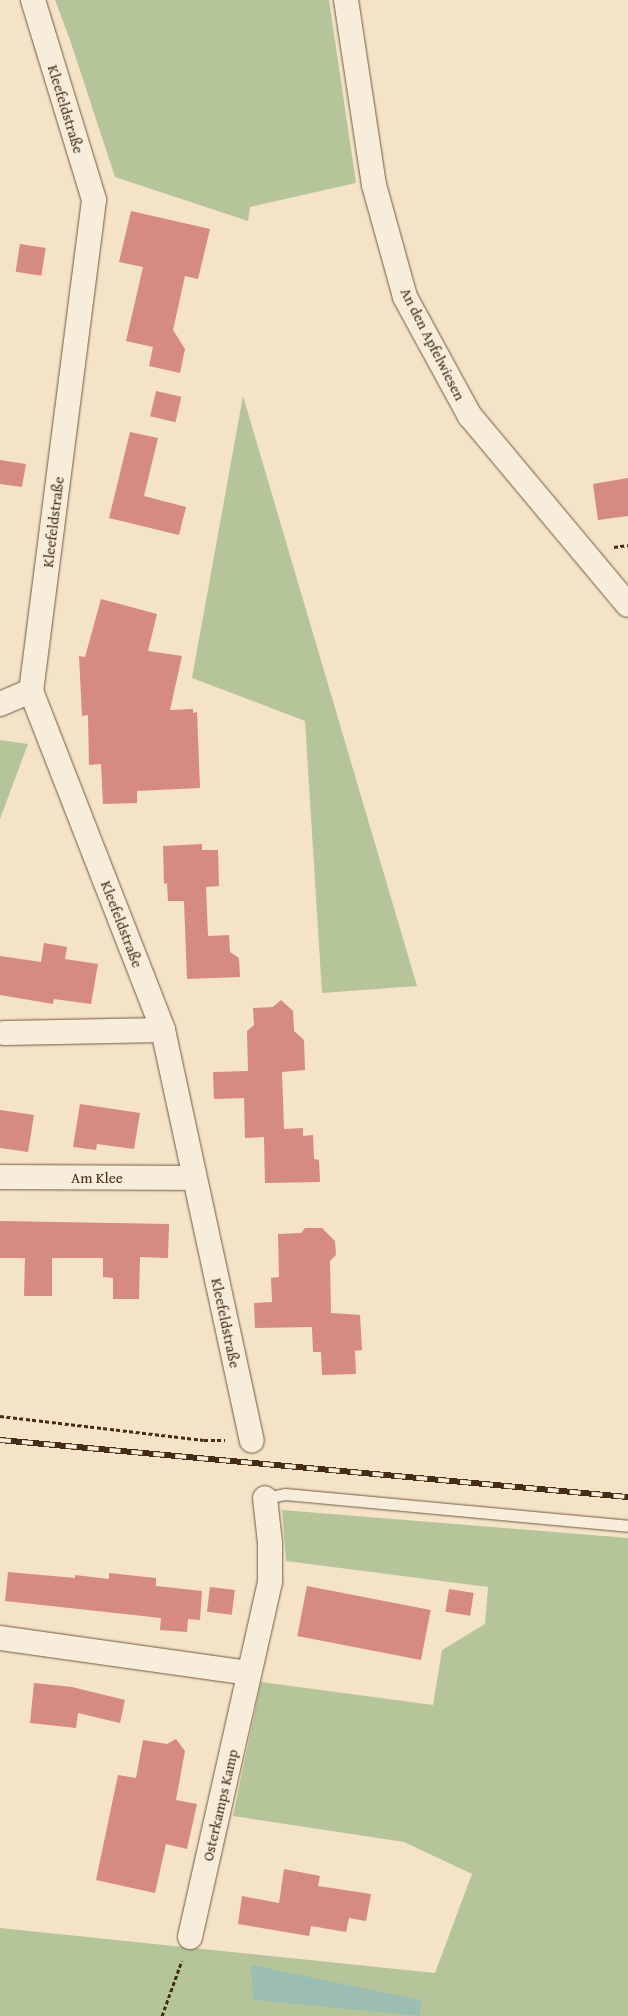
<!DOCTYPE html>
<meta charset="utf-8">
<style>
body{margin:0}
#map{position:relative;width:628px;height:2016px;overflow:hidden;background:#f4e3c6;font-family:"Gentium Book Plus",serif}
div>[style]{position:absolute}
.green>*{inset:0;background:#b6c599}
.water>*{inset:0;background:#9cbeb2}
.building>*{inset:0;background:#d58b7f;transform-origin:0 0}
.path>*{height:3px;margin-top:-1.5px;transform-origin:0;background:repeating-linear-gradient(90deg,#442d13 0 4px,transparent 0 6.5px)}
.roads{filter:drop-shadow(0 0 1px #705a40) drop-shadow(0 0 1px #705a40)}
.lane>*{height:11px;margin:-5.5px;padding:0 5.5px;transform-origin:5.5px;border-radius:5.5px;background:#f8edda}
.street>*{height:24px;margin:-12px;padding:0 12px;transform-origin:12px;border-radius:12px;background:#f8edda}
.rail>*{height:5.5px;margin-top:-2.75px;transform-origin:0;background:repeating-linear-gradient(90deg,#f8edda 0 11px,#442d13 0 22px);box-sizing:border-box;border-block:1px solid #442d13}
span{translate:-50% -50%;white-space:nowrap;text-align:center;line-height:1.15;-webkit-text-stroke:4.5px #f8edda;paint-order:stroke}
.street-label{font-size:15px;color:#442d13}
</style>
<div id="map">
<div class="green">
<i style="clip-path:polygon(55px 0,329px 0,356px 183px,250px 207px,248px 221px,115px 177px,70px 40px)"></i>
<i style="clip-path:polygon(243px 396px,417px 986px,322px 993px,305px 721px,192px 678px)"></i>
<i style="clip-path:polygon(0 740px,28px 744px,0 819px)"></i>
<i style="clip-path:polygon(282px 1510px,628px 1538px,628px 2016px,0 2016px,0 1928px,435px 1973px,472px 1874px,404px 1842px,233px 1816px,261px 1682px,433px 1705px,442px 1650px,485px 1624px,488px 1587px,286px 1561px)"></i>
</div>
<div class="water">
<i style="clip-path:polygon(251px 1965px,421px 2000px,420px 2016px,253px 2000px)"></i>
</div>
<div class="building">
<i style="clip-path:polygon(131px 211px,210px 229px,198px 279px,185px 276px,173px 330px,185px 349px,180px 373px,149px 366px,153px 347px,126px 341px,143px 267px,119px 262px)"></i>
<i style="left:20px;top:244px;width:26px;height:28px;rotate:9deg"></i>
<i style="left:156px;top:391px;width:26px;height:26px;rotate:13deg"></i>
<i style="clip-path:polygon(130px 432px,158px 438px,144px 496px,186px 507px,179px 535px,109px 518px)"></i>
<i style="clip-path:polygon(0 460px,26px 464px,22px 487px,0 484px)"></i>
<i style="clip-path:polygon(628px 478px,628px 516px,598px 520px,593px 484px)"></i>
<i style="clip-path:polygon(101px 599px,157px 614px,148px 651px,182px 656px,170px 710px,193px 709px,193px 713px,197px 712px,200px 788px,137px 791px,137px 803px,103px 804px,101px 764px,89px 765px,88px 715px,82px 716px,79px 656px,85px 657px)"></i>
<i style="clip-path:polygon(202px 844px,202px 850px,218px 850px,219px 886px,206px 887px,208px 936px,229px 935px,230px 952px,239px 958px,240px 977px,187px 979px,184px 901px,168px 901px,167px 883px,164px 884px,163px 846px)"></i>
<i style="clip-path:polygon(44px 943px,67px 947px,65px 959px,98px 964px,91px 1004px,54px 999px,53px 1004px,0 995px,0 956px,41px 962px)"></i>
<i style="clip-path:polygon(281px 1000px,293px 1011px,294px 1031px,304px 1040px,305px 1070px,282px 1072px,284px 1129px,303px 1128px,303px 1136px,313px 1135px,314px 1159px,319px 1160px,320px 1182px,265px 1183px,264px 1137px,245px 1138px,244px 1098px,214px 1099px,213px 1072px,248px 1071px,247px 1031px,254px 1025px,253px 1008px,273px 1007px)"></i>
<i style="clip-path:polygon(80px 1104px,140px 1113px,134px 1149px,97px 1144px,96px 1150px,73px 1147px)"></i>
<i style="clip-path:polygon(0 1110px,34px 1115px,28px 1152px,0 1148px)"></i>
<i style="clip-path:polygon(0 1221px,169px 1224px,168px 1258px,140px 1257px,139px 1299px,113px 1299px,113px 1278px,103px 1277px,103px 1258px,52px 1258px,52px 1296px,24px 1296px,25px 1258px,0 1258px)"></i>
<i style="clip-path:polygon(305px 1228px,322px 1228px,335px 1241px,336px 1255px,330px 1261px,331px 1313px,360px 1315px,362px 1350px,355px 1351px,356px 1374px,322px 1375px,321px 1352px,313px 1352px,312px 1327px,255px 1328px,254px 1303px,272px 1302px,271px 1278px,279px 1277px,278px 1234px,301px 1233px)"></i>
<i style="clip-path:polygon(8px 1572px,75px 1578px,75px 1575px,109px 1579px,109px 1573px,156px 1578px,156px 1586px,202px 1591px,200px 1620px,188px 1619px,187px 1632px,160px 1630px,161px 1618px,5px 1601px)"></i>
<i style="left:307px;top:1586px;width:126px;height:51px;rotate:11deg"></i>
<i style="left:210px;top:1587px;width:25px;height:25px;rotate:7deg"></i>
<i style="left:449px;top:1589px;width:25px;height:23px;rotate:9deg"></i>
<i style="clip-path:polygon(34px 1683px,72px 1687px,125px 1700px,120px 1723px,78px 1713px,76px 1728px,30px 1723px)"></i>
<i style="clip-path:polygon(176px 1739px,185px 1751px,176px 1800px,197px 1804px,187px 1849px,166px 1844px,155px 1893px,96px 1880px,118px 1775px,136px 1778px,143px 1740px,167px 1744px)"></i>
<i style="clip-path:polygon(284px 1869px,320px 1876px,318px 1886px,371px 1894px,366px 1921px,349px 1918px,346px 1932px,311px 1926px,309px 1936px,238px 1924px,242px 1896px,279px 1903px)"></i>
</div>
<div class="path">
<i style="left:614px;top:547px;width:14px;rotate:-8deg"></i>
<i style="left:0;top:1416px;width:205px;rotate:6.7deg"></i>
<i style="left:204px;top:1440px;width:21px"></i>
<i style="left:162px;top:2016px;width:59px;rotate:-70.3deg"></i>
</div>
<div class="roads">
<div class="lane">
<i style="left:265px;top:1498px;width:20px;rotate:-11deg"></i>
<i style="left:285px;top:1494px;width:344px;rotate:5.3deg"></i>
</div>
<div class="street">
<i style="left:33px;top:0;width:209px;rotate:73deg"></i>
<i style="left:94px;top:200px;width:495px;rotate:97.3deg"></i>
<i style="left:31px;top:691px;width:364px;rotate:68.7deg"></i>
<i style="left:163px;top:1030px;width:420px;rotate:77.8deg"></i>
<i style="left:346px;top:0;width:187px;rotate:81.4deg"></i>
<i style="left:374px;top:185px;width:116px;rotate:74.5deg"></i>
<i style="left:405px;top:297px;width:136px;rotate:61.4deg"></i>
<i style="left:470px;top:416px;width:246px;rotate:50.1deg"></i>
<i style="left:0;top:704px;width:34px;rotate:-23deg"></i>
<i style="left:4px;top:1033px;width:159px;rotate:-1.1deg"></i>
<i style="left:0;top:1177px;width:194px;rotate:0.3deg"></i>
<i style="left:0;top:1638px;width:251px;rotate:8deg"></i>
<i style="left:190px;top:1937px;width:365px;rotate:-77.3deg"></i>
<i style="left:270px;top:1581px;width:38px;rotate:-90deg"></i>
<i style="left:270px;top:1543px;width:45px;rotate:-96.3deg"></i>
</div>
</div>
<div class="rail">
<i style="left:0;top:1440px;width:631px;rotate:5.19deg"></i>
</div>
<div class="street-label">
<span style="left:66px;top:109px;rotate:73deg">Kleefeldstraße</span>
<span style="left:433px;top:344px;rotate:63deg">An den Apfelwiesen</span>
<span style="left:53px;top:522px;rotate:-83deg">Kleefeldstraße</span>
<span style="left:122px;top:924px;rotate:69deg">Kleefeldstraße</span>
<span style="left:97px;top:1178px">Am Klee</span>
<span style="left:226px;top:1323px;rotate:78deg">Kleefeldstraße</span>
<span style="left:220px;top:1805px;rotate:-77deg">Osterkamps Kamp</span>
</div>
</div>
